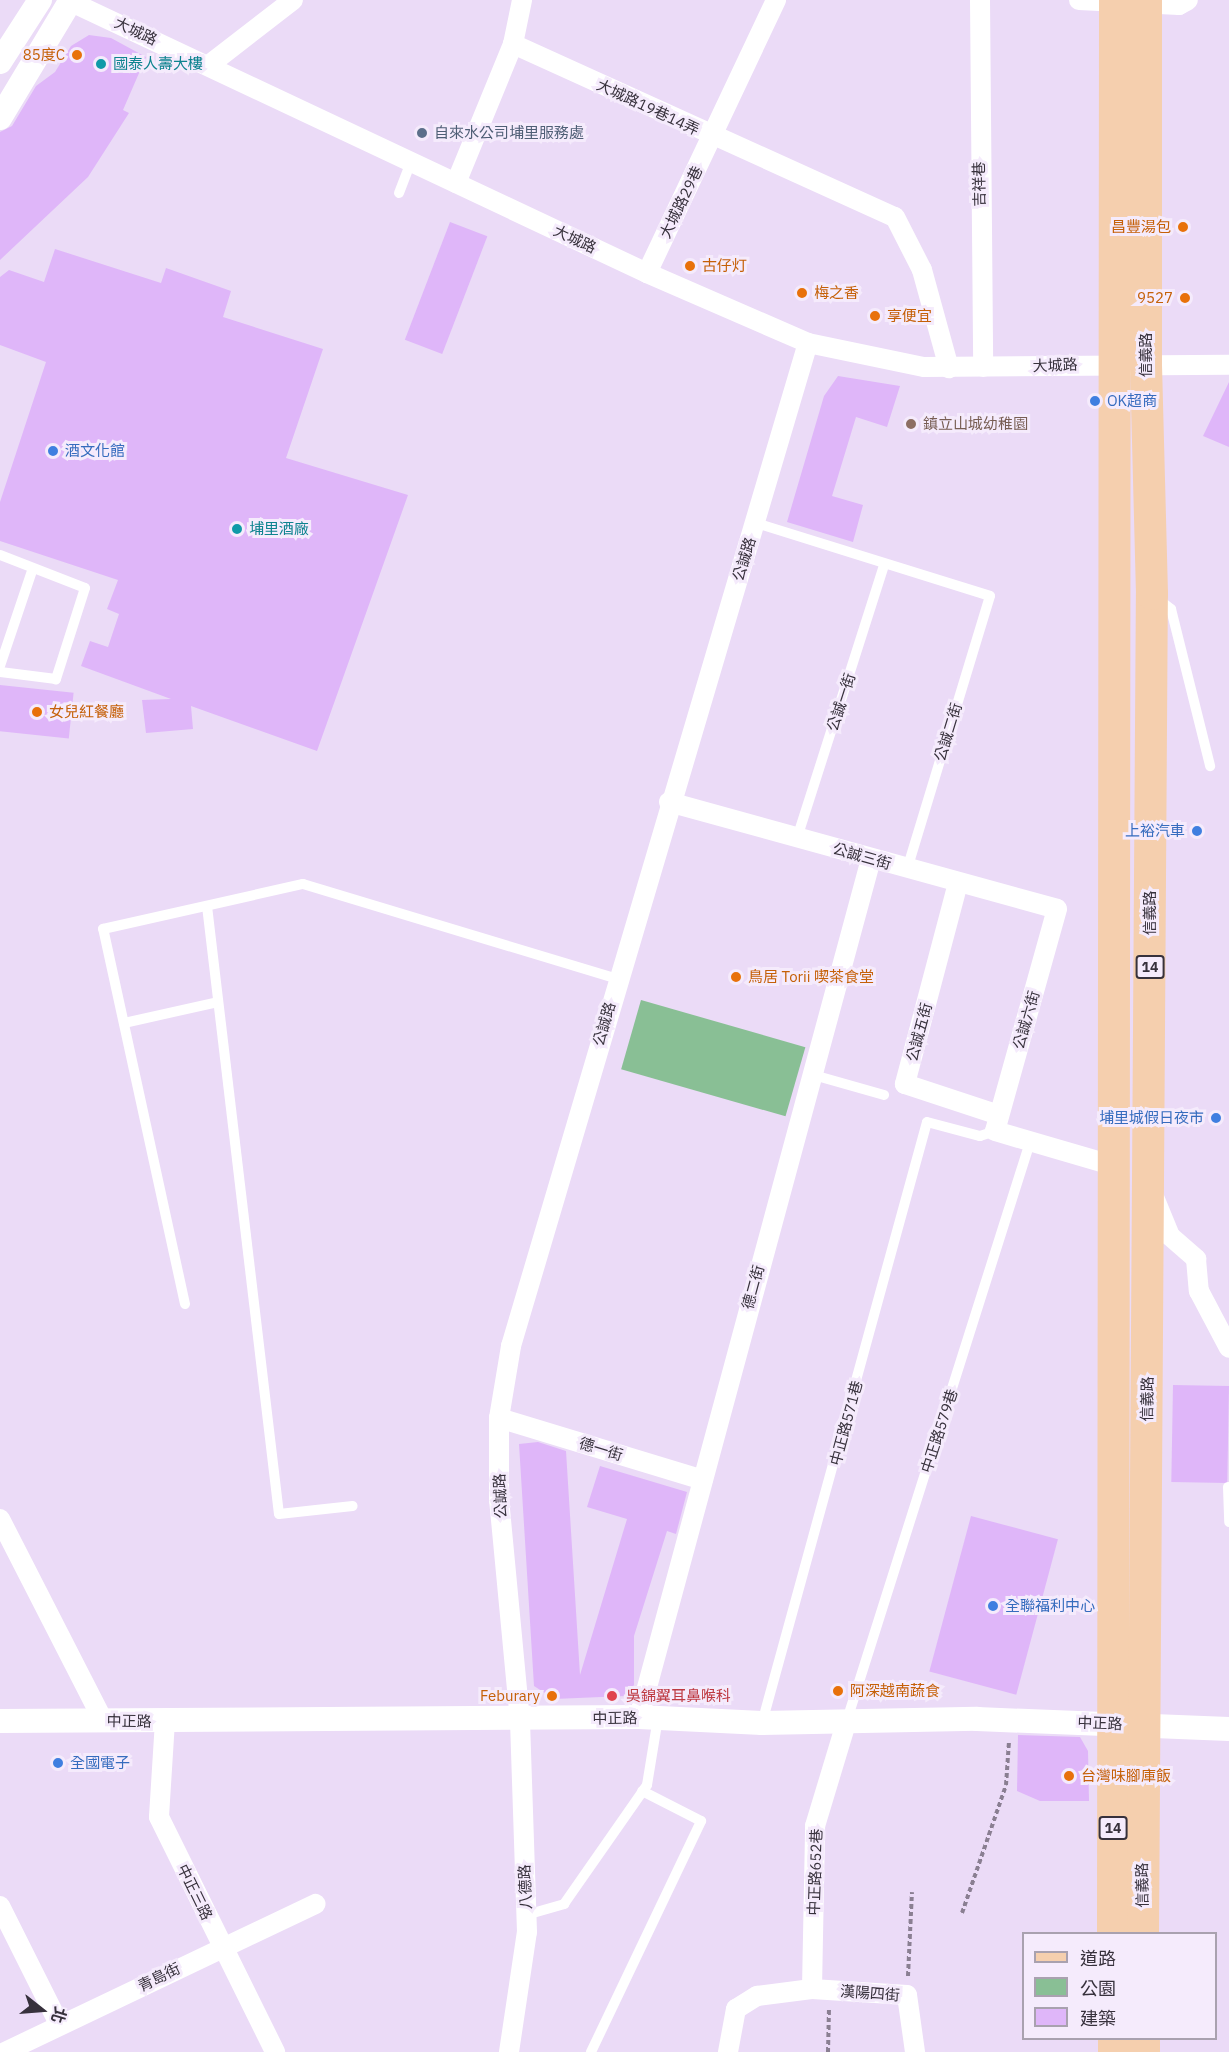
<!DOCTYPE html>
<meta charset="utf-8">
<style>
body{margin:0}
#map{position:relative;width:1229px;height:2052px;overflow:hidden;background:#ebdbf7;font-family:"IBM Plex Sans","Noto Sans TC",sans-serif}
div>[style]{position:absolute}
.green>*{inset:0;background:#89bf95;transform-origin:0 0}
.building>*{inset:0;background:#dfb6f9;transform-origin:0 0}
.path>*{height:4px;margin-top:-2px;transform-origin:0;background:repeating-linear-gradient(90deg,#8a7f92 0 4.5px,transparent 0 7.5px)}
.service>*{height:10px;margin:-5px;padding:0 5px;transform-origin:5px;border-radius:5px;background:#fff}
.minor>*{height:20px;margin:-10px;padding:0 10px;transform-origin:10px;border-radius:10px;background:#fff}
.tertiary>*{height:24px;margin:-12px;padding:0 12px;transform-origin:12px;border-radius:12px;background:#fff}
.primary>*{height:32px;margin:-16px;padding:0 16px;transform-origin:16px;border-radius:16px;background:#f5cfae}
.dots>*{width:16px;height:16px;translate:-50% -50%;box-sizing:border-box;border:3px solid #f5ebfc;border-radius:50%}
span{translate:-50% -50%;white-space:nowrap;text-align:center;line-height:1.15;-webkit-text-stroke:6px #f5ebfc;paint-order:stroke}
.shield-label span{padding:2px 4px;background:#f5ebfc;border:2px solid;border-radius:4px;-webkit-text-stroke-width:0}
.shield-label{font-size:14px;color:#37313c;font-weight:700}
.street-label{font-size:15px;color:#37313c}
.food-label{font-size:15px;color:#c56008}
.right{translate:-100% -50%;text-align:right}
.left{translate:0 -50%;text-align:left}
.culture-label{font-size:15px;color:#0d838f}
.service-label{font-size:15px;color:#4e5e75}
.shop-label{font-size:15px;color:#366cbe}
.education-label{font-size:15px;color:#785e54}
.health-label{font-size:15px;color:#be3a42}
.legend{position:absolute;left:1022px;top:1932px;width:195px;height:108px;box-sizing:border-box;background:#f5ebfc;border:2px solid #a9a1af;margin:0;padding:8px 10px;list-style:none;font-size:18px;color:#37313c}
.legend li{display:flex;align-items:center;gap:12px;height:30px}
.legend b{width:30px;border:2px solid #a9a1af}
.north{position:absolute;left:12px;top:1980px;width:60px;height:60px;-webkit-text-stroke:4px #f5ebfc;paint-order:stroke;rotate:107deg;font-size:16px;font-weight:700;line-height:24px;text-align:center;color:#37313c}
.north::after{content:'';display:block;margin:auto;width:21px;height:27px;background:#37313c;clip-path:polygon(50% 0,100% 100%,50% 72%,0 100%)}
</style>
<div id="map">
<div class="green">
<i style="left:641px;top:1000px;width:171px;height:72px;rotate:16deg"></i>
</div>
<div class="building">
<i style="clip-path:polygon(89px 35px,111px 38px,146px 57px,123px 110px,129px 113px,88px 177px,0 260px,0 132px,12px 126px,36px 86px,55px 72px,71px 46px)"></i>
<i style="left:450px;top:222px;width:40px;height:126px;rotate:21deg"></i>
<i style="clip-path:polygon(55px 249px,161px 283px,166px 268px,231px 291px,223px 317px,323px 349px,286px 458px,408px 495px,317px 751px,191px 706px,193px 729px,146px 733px,142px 700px,171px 699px,81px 666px,90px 641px,108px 647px,119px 614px,107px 609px,118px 580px,0 541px,0 502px,46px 362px,0 345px,0 277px,9px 270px,44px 282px)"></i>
<i style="clip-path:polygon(838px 376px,900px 386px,887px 427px,856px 417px,832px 496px,863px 505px,853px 542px,787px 522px,824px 396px)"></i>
<i style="clip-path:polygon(1229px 382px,1229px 447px,1203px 436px)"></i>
<i style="left:0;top:685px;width:74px;height:46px;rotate:6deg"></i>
<i style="left:1173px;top:1385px;width:56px;height:97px;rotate:1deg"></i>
<i style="clip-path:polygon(538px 1442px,566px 1451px,580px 1675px,627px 1519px,587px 1507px,600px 1466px,687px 1492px,676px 1534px,667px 1531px,634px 1636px,634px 1685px,625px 1696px,554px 1699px,534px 1686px,519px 1444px)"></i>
<i style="left:971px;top:1516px;width:90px;height:161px;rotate:15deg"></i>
<i style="clip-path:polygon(1018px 1735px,1080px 1737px,1088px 1751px,1089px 1801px,1040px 1801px,1017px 1791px)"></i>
</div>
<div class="path">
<i style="left:962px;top:1913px;width:135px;rotate:-71deg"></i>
<i style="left:1006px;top:1785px;width:44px;rotate:-86.1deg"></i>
<i style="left:908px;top:1976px;width:84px;rotate:-87.3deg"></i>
<i style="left:828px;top:2052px;width:44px;rotate:-88.7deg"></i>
</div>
<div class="service">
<i style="left:399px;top:193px;width:34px;rotate:-69deg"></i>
<i style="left:756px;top:523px;width:245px;rotate:17.3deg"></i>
<i style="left:990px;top:596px;width:285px;rotate:106.9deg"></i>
<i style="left:0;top:555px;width:91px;rotate:21.2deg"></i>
<i style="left:85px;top:588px;width:96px;rotate:107.7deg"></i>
<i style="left:56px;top:679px;width:56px;rotate:-172.9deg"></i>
<i style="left:1157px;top:598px;width:18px;rotate:38deg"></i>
<i style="left:1171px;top:609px;width:162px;rotate:76deg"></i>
<i style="left:0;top:666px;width:103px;rotate:-71.4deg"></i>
<i style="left:797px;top:838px;width:287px;rotate:-72.3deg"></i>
<i style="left:207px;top:906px;width:612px;rotate:83.25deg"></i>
<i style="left:279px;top:1514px;width:74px;rotate:-6.2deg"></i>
<i style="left:124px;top:1023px;width:96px;rotate:-12.6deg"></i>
<i style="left:810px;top:1074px;width:77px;rotate:15.8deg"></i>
<i style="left:185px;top:1304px;width:384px;rotate:-102.3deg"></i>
<i style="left:103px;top:929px;width:205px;rotate:-12.7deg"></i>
<i style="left:303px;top:884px;width:328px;rotate:16.8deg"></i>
<i style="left:1228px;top:1487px;width:35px;rotate:88deg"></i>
<i style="left:762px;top:1723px;width:623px;rotate:-74.65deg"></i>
<i style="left:927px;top:1122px;width:55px;rotate:14.8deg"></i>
<i style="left:980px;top:1136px;width:16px;rotate:-18deg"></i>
<i style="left:846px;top:1723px;width:613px;rotate:-72.42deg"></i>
<i style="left:526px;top:1915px;width:40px;rotate:-16deg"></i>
<i style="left:564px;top:1904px;width:145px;rotate:-55.1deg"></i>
<i style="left:647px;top:1785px;width:68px;rotate:-80.7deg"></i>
<i style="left:591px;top:2052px;width:256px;rotate:-64.5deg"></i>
<i style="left:701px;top:1821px;width:66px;rotate:-153deg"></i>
</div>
<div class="minor">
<i style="left:67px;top:0;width:641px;rotate:25.21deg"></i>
<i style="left:647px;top:273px;width:176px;rotate:23.5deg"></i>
<i style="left:808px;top:343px;width:118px;rotate:11.7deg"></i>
<i style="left:924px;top:367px;width:305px;rotate:-0.4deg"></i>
<i style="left:980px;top:0;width:367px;rotate:89.5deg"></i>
<i style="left:1079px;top:0;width:100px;rotate:2.9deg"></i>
<i style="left:1179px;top:5px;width:10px;rotate:-29deg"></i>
<i style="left:513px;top:44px;width:45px;rotate:-78.4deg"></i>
<i style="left:209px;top:65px;width:106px;rotate:-37.7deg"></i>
<i style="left:456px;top:183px;width:150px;rotate:-67.7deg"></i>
<i style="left:513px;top:44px;width:419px;rotate:24.4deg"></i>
<i style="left:895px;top:217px;width:59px;rotate:63deg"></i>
<i style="left:922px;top:270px;width:102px;rotate:74.6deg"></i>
<i style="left:647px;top:273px;width:302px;rotate:-64.7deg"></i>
<i style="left:669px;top:802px;width:402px;rotate:15.4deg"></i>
<i style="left:1057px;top:909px;width:230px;rotate:105.6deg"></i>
<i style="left:995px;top:1131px;width:121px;rotate:16.3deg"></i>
<i style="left:958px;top:883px;width:208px;rotate:104.8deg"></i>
<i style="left:905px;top:1084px;width:99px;rotate:18.3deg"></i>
<i style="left:1154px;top:1197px;width:42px;rotate:67.7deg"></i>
<i style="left:1170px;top:1236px;width:35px;rotate:41deg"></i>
<i style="left:1196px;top:1259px;width:32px;rotate:85deg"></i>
<i style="left:1199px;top:1291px;width:64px;rotate:62.2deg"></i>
<i style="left:499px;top:1418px;width:213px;rotate:16.9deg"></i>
<i style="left:0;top:1519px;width:226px;rotate:62.9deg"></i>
<i style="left:639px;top:1717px;width:889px;rotate:-74.87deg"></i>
<i style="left:165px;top:1721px;width:96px;rotate:93.6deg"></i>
<i style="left:159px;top:1817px;width:262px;rotate:63.7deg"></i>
<i style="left:0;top:1906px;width:132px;rotate:63.4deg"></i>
<i style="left:812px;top:1989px;width:163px;rotate:-88.9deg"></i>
<i style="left:815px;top:1826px;width:108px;rotate:-73.2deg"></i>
<i style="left:5px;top:2052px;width:344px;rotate:-25.5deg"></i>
<i style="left:509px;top:2052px;width:121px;rotate:-81.5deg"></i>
<i style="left:527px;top:1932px;width:211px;rotate:-91.9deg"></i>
<i style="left:520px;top:1721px;width:222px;rotate:-95.4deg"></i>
<i style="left:499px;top:1500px;width:82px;rotate:-90deg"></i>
<i style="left:499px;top:1418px;width:73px;rotate:-80.5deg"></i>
<i style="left:511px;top:1346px;width:1046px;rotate:-73.51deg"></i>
<i style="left:728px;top:2052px;width:44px;rotate:-79.5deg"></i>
<i style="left:736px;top:2009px;width:25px;rotate:-32deg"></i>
<i style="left:757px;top:1996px;width:55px;rotate:-7.3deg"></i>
<i style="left:812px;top:1989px;width:95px;rotate:3.6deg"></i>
<i style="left:907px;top:1995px;width:58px;rotate:82deg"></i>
</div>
<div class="tertiary">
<i style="left:0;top:62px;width:74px;rotate:-57.2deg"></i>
<i style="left:0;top:118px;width:138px;rotate:-59deg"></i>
<i style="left:0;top:1721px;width:639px;rotate:-0.36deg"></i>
<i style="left:639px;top:1717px;width:123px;rotate:2.8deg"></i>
<i style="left:762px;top:1723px;width:215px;rotate:-1.1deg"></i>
<i style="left:977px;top:1719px;width:252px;rotate:2.3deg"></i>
</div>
<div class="primary">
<i style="left:1113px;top:1934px;width:1934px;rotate:-89.94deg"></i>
<i style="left:1143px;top:1934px;width:1340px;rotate:-89.62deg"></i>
<i style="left:1152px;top:594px;width:228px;rotate:-91.5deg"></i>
<i style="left:1146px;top:366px;width:366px;rotate:-90deg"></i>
<i style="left:1114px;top:2038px;width:14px;rotate:90deg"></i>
<i style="left:1144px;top:2038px;width:14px;rotate:90deg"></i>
</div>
<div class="dots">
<i style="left:77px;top:55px;background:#e8710a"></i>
<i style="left:101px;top:64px;background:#0f9aa8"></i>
<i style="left:422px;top:133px;background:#5c6f8a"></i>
<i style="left:1183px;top:227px;background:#e8710a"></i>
<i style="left:690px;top:266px;background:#e8710a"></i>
<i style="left:802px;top:293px;background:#e8710a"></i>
<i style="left:1185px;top:298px;background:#e8710a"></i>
<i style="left:875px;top:316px;background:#e8710a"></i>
<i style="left:1095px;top:401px;background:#3f7fe0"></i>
<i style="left:911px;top:424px;background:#8d6e63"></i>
<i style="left:53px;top:451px;background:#3f7fe0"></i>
<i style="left:237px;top:529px;background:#0f9aa8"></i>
<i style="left:37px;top:712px;background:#e8710a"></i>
<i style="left:1197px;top:831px;background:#3f7fe0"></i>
<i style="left:736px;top:977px;background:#e8710a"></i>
<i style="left:1216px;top:1118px;background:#3f7fe0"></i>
<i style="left:993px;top:1606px;background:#3f7fe0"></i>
<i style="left:838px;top:1691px;background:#e8710a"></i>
<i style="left:552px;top:1696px;background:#e8710a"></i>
<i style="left:612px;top:1696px;background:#e0444e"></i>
<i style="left:58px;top:1763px;background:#3f7fe0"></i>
<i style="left:1069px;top:1776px;background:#e8710a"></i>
</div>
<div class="shield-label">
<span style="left:1150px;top:967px">14</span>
<span style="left:1113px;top:1828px">14</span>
</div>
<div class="street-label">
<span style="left:136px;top:31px;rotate:25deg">大城路</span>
<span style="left:648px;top:107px;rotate:25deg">大城路19巷14弄</span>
<span style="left:979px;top:184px;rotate:-91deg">吉祥巷</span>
<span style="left:681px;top:202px;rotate:-64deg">大城路29巷</span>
<span style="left:575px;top:239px;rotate:25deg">大城路</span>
<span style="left:1146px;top:355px;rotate:-90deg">信義路</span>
<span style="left:1055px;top:365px;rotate:-2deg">大城路</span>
<span style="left:744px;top:559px;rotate:-73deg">公誠路</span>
<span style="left:841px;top:702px;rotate:-72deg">公誠一街</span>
<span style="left:948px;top:732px;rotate:-73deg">公誠二街</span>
<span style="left:862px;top:856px;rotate:16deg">公誠三街</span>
<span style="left:1150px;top:913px;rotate:-90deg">信義路</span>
<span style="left:1026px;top:1020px;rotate:-74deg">公誠六街</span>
<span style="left:604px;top:1024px;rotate:-74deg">公誠路</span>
<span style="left:919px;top:1032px;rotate:-75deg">公誠五街</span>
<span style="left:753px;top:1287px;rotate:-75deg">德二街</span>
<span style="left:1147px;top:1399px;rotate:-89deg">信義路</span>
<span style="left:846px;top:1423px;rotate:-75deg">中正路571巷</span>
<span style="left:939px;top:1431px;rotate:-72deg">中正路579巷</span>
<span style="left:601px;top:1449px;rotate:17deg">德一街</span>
<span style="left:500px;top:1496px;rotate:-92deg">公誠路</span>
<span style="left:615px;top:1718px;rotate:-1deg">中正路</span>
<span style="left:129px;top:1721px;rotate:1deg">中正路</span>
<span style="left:1100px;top:1723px;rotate:2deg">中正路</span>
<span style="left:815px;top:1872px;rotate:-88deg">中正路652巷</span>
<span style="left:1142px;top:1885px;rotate:-91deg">信義路</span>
<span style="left:525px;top:1887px;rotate:-92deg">八德路</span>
<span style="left:195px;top:1892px;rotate:64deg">中正三路</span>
<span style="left:159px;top:1977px;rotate:-26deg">青島街</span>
<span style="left:870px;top:1993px;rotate:4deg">漢陽四街</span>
</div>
<div class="food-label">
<span class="right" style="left:65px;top:55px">85度C</span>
<span class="right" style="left:1171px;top:227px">昌豐湯包</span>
<span class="left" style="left:702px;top:266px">古仔灯</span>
<span class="left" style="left:814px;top:293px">梅之香</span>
<span class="right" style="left:1173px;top:298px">9527</span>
<span class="left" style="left:887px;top:316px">享便宜</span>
<span class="left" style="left:49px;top:712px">女兒紅餐廳</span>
<span class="left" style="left:748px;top:977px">鳥居 Torii 喫茶食堂</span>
<span class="left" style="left:850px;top:1691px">阿深越南蔬食</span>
<span class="right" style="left:540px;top:1696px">Feburary</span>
<span class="left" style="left:1081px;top:1776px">台灣味腳庫飯</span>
</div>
<div class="culture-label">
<span class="left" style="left:113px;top:64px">國泰人壽大樓</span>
<span class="left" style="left:249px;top:529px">埔里酒廠</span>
</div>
<div class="service-label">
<span class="left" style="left:434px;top:133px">自來水公司埔里服務處</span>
</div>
<div class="shop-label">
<span class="left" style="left:1107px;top:401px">OK超商</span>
<span class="left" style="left:65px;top:451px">酒文化館</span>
<span class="right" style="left:1185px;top:831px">上裕汽車</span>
<span class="right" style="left:1204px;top:1118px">埔里城假日夜市</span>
<span class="left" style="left:1005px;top:1606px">全聯福利中心</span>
<span class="left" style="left:70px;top:1763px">全國電子</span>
</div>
<div class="education-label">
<span class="left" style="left:923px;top:424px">鎮立山城幼稚園</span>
</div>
<div class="health-label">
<span class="left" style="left:626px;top:1696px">吳錦翼耳鼻喉科</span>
</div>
<ul class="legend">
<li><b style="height:8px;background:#f5cfae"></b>道路</li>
<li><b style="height:16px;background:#89bf95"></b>公園</li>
<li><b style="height:16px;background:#dfb6f9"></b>建築</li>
</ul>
<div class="north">北</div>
</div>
